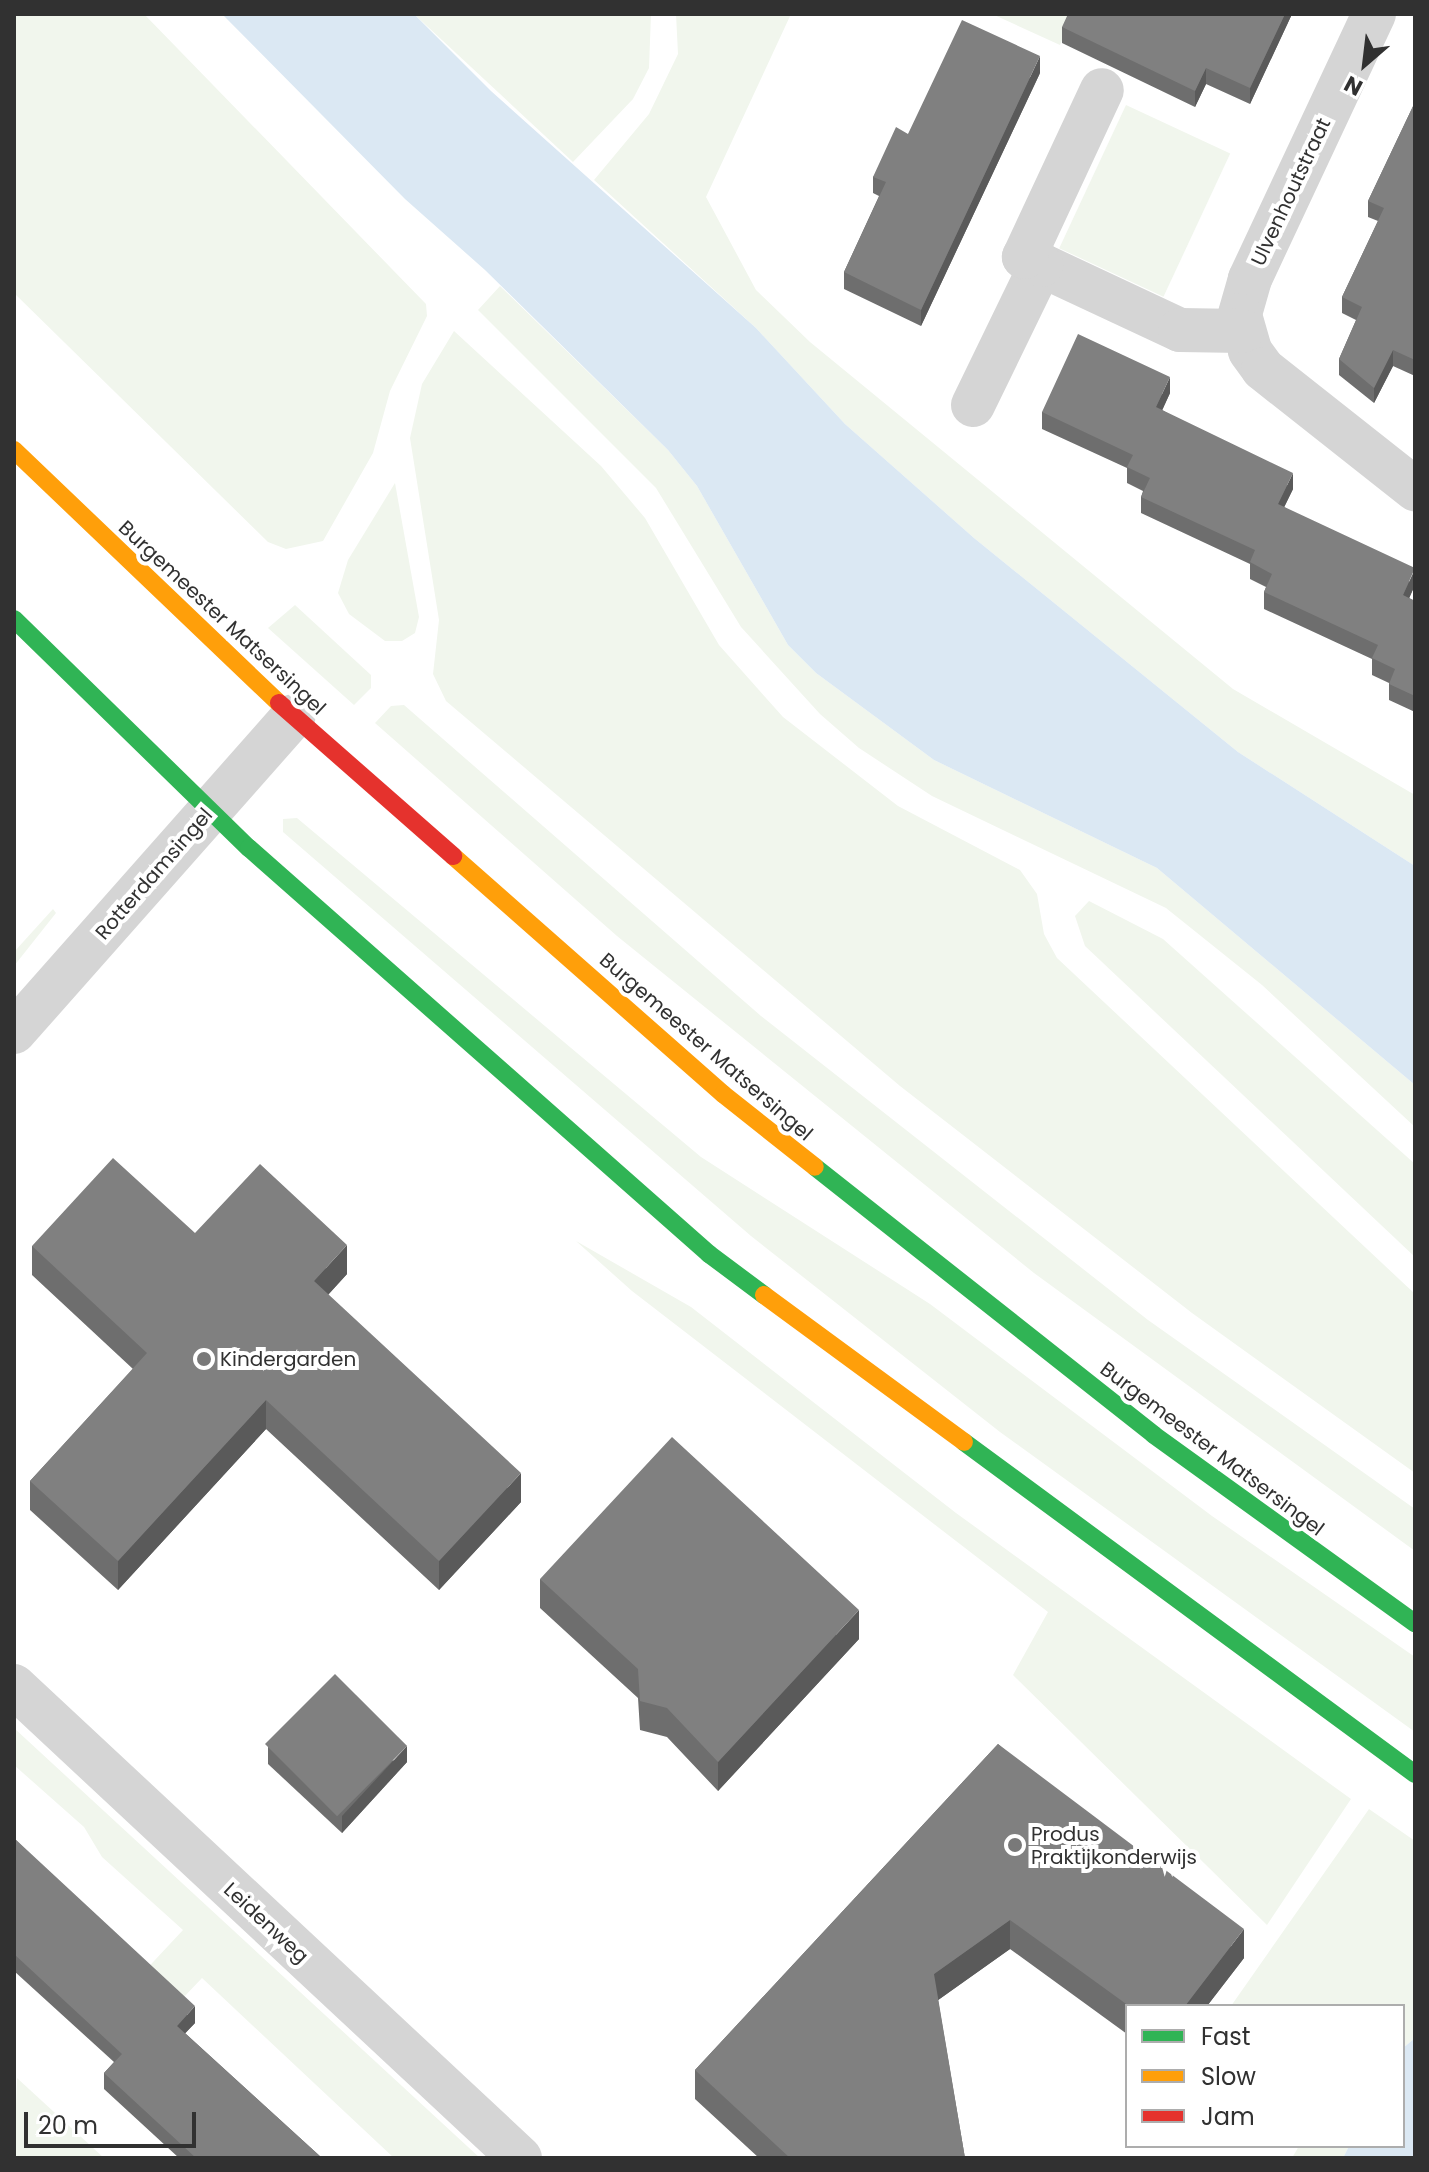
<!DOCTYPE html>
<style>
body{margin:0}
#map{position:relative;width:1429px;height:2172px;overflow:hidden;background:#fff;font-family:Poppins,sans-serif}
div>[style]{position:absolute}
.green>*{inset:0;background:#f1f6ed;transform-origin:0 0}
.water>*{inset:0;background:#dbe8f3}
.street>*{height:44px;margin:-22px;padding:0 22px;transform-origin:22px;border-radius:22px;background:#d5d5d5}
.fast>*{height:18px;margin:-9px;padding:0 9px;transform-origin:9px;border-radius:9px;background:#30b455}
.slow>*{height:18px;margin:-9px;padding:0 9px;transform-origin:9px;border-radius:9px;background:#ff9f0a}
.jam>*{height:18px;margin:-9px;padding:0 9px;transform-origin:9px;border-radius:9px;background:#e5322d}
.wall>*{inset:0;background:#6e6e6e}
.shaded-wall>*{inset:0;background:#5a5a5a}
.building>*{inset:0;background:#808080;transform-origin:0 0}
.dots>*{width:22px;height:22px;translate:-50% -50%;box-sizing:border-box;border:4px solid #fff;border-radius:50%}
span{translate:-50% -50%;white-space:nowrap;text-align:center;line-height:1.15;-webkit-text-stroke:8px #fff;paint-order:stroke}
.street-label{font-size:20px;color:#313131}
.poi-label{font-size:20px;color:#313131}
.left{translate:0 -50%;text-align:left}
.frame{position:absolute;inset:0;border:16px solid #313131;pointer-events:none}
.legend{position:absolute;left:1125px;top:2004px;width:280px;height:144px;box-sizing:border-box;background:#fff;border:2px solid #adadad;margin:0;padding:10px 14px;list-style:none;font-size:24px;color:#313131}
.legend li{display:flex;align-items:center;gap:16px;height:40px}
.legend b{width:40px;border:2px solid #adadad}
.north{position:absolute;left:1325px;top:24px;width:80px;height:80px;-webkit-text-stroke:6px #fff;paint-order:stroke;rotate:208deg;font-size:22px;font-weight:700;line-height:32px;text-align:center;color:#313131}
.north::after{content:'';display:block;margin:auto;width:28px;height:36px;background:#313131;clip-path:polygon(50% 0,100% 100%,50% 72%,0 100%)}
.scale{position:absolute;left:24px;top:2112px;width:172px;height:36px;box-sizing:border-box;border:4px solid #313131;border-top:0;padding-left:10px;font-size:24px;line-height:28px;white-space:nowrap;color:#313131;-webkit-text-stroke:6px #fff;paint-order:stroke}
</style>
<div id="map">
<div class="green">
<i style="clip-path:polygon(14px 14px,144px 14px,426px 304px,427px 316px,390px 391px,373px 453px,323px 541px,286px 549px,268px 542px,14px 293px)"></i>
<i style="clip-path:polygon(414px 14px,651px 14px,649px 68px,633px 99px,573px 162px)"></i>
<i style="clip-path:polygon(676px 14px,791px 14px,706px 197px,756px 290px,810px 342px,1233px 689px,1415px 795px,1415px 866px,1238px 752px,974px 538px,845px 424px,756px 328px,594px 180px,649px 114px,678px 54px)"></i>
<i style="clip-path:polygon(992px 14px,1073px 14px,1060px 45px)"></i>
<i style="left:1126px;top:105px;width:115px;height:158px;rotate:25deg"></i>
<i style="clip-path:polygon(500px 286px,668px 450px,697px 486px,788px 645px,816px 673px,934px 760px,1157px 868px,1415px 1085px,1415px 1127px,1262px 985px,1166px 908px,932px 796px,859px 748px,820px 714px,741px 627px,656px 488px,478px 310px)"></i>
<i style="clip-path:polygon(454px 331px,601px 466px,645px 518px,719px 645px,783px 717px,898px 806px,1020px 870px,1037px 894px,1044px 934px,1057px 958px,1415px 1294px,1415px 1473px,1192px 1313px,900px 1086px,446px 701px,433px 674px,439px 620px,410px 438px,422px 384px)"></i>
<i style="clip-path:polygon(395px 483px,419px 617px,415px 633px,402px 641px,385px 641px,349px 614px,338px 593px,348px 560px)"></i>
<i style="clip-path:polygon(295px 605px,371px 675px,371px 688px,354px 705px,268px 628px)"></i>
<i style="clip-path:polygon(404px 705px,761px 1016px,1148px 1320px,1415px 1509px,1415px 1551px,1034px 1273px,617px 936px,375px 723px,391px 706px)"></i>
<i style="clip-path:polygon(297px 818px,701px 1157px,930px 1304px,1212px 1516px,1415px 1657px,1415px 1732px,1000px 1432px,751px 1236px,283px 832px,283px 819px)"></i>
<i style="clip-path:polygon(1089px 901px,1163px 939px,1415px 1164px,1415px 1257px,1085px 946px,1075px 916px)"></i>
<i style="clip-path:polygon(53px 909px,56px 913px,14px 966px,14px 952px)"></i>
<i style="clip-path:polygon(576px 1241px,691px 1307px,956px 1513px,1351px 1799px,1267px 1925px,1013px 1675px,1048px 1612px,632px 1291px)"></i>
<i style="clip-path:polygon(14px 1728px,480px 2158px,394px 2158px,202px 1978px,145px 2038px,111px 2007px,183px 1930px,102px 1857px,84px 1827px,14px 1765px)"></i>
<i style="clip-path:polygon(1369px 1809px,1415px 1841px,1415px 2038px,1403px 2048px,1403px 2006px,1231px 2006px)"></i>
<i style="clip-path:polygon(17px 2078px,104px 2158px,14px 2158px)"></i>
<i style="clip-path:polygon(1299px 2146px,1349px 2146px,1343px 2158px,1292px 2158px)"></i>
</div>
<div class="water">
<i style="clip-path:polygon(222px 14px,414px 14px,491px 91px,756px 328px,845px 424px,974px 538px,1238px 752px,1415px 866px,1415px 1085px,1157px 868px,934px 760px,816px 673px,788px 645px,697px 486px,668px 450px,485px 270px,405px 199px)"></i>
<i style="clip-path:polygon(1415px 2038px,1415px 2158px,1343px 2158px,1349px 2146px,1403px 2146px,1403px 2048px)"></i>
</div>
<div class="street">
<i style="left:1374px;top:14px;width:293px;rotate:115.1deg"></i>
<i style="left:1250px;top:279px;width:37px;rotate:106deg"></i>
<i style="left:1240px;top:315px;width:37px;rotate:74deg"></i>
<i style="left:1250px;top:351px;width:22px;rotate:54deg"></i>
<i style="left:1263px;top:369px;width:194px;rotate:38.3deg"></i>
<i style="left:1041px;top:265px;width:153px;rotate:25.1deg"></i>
<i style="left:1180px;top:330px;width:62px;rotate:0.9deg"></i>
<i style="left:973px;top:405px;width:156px;rotate:-64.1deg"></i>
<i style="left:1041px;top:265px;width:19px;rotate:-155deg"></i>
<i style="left:1024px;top:257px;width:184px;rotate:-65deg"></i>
<i style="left:14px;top:1032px;width:422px;rotate:-48.5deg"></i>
<i style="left:14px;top:1686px;width:692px;rotate:43.01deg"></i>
</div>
<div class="fast">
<i style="left:14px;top:619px;width:328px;rotate:44.3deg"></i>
<i style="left:249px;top:848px;width:614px;rotate:41.43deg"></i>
<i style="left:709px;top:1254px;width:69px;rotate:36.7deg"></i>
<i style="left:815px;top:1167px;width:432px;rotate:38.3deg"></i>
<i style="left:1154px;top:1435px;width:322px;rotate:35.8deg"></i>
<i style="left:964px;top:1442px;width:560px;rotate:36.36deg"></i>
</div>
<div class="slow">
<i style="left:14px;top:450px;width:366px;rotate:43.7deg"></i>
<i style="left:453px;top:856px;width:360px;rotate:41.4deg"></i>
<i style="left:723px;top:1094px;width:117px;rotate:38.4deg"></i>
<i style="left:764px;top:1295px;width:248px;rotate:36.3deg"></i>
</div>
<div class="jam">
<i style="left:279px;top:703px;width:232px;rotate:41.3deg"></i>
</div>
<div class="wall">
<i style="clip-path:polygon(1292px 14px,1250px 104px,1206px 84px,1195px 107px,1062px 43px,1062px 27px)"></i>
<i style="clip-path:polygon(1040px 73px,921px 326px,844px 289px,844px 272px,879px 196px,873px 193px,873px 177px,908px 134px)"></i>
<i style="clip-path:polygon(1415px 102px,1415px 376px,1393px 366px,1374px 403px,1339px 375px,1339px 359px,1356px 320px,1342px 313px,1342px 297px,1378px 221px,1368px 217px,1368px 201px)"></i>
<i style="clip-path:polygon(1170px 393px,1162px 410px,1293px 489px,1284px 507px,1415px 585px,1409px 598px,1415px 601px,1415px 712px,1389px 700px,1389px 683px,1372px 675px,1372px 659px,1264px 609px,1264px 592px,1266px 587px,1250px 579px,1250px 564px,1141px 513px,1141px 497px,1143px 491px,1127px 483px,1127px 468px,1042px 429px,1042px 412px)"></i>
<i style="clip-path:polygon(195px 1233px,347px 1274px,328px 1295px,521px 1502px,439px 1590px,266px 1429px,118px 1590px,30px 1510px,30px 1481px,133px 1369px,32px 1275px,32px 1246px)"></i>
<i style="clip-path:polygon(540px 1579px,859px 1639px,718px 1791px,667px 1737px,640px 1730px,638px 1698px,540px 1608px)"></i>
<i style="clip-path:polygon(998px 1744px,1244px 1958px,1207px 2006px,1127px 2006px,1127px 2034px,1010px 1949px,938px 2000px,965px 2158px,759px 2158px,695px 2099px,695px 2070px)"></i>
<i style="clip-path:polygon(268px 1747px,407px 1762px,342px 1833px,268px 1764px)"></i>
<i style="clip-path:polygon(14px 1838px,195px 2023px,185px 2033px,322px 2158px,179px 2158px,104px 2089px,104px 2073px,114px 2062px,14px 1971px)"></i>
</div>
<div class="shaded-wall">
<i style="clip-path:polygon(1285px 14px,1292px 14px,1250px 104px,1250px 88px)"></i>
<i style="clip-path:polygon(1040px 56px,1040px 73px,921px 326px,921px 310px)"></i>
<i style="clip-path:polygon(1206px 68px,1206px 84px,1195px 107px,1195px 91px)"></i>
<i style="clip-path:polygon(1393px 350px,1393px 366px,1374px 403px,1374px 388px)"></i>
<i style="clip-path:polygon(1170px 377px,1170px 393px,1156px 424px,1156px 407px)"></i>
<i style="clip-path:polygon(1293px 473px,1293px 489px,1278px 520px,1278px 504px)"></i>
<i style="clip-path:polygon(1415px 569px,1415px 585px,1403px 612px,1403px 595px)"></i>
<i style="clip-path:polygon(347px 1245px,347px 1274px,314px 1310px,314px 1281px)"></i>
<i style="clip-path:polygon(266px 1400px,266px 1429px,118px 1590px,118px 1561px)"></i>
<i style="clip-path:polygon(521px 1473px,521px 1502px,439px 1590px,439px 1561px)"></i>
<i style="clip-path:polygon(859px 1610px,859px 1639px,718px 1791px,718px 1762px)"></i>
<i style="clip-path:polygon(407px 1746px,407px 1762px,342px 1833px,342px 1816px)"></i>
<i style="clip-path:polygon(1010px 1920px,1010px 1949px,934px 2003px,934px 1974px)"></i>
<i style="clip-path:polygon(1244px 1929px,1244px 1958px,1207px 2006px,1185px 2006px)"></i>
<i style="clip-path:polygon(195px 2006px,195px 2023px,177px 2042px,177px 2026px)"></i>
</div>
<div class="building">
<i style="clip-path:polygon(1068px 14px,1285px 14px,1250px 88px,1206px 68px,1195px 91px,1062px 27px)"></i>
<i style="clip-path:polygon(962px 20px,1040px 56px,921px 310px,844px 272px,886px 182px,873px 177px,896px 127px,908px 134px)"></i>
<i style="clip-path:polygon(1415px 102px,1415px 360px,1393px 350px,1374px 388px,1339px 359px,1362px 307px,1342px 297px,1384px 208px,1368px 201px)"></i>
<i style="clip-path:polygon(1078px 334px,1170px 377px,1156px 407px,1293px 473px,1278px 504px,1415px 568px,1403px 595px,1415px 601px,1415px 696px,1389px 684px,1395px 669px,1372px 658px,1378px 645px,1264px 592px,1272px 574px,1250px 562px,1255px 550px,1141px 497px,1150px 478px,1127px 467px,1133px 455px,1042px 412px)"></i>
<i style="clip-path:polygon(113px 1158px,195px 1233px,260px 1164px,347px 1245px,314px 1281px,521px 1473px,439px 1561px,266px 1400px,118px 1561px,30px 1481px,147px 1353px,32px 1246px)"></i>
<i style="clip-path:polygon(672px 1437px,859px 1610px,718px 1762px,667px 1708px,640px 1701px,638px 1669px,540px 1579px)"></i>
<i style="left:335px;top:1674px;width:102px;height:99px;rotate:45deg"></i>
<i style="clip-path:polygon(998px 1744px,1244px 1929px,1185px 2006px,1129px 2006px,1010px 1920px,934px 1974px,965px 2158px,790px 2158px,695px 2070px)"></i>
<i style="clip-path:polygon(14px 1838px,195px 2006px,177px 2026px,322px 2158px,196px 2158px,104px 2073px,122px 2054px,14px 1954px)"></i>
</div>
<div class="dots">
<i style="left:204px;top:1359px;background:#797979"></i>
<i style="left:1015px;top:1845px;background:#797979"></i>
</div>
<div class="street-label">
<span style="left:1291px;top:192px;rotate:-65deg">Ulvenhoutstraat</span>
<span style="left:222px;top:618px;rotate:43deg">Burgemeester Matsersingel</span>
<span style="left:154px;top:874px;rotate:-49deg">Rotterdamsingel</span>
<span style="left:706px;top:1047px;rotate:41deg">Burgemeester Matsersingel</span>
<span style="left:1212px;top:1449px;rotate:37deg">Burgemeester Matsersingel</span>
<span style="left:266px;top:1923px;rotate:43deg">Leidenweg</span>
</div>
<div class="poi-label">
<span class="left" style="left:220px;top:1359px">Kindergarden</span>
<span class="left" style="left:1031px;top:1846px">Produs<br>Praktijkonderwijs</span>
</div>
<div class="frame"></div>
<ul class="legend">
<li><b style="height:10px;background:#30b455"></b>Fast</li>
<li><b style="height:10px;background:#ff9f0a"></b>Slow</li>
<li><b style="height:10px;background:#e5322d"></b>Jam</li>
</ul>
<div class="north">N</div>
<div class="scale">20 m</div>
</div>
